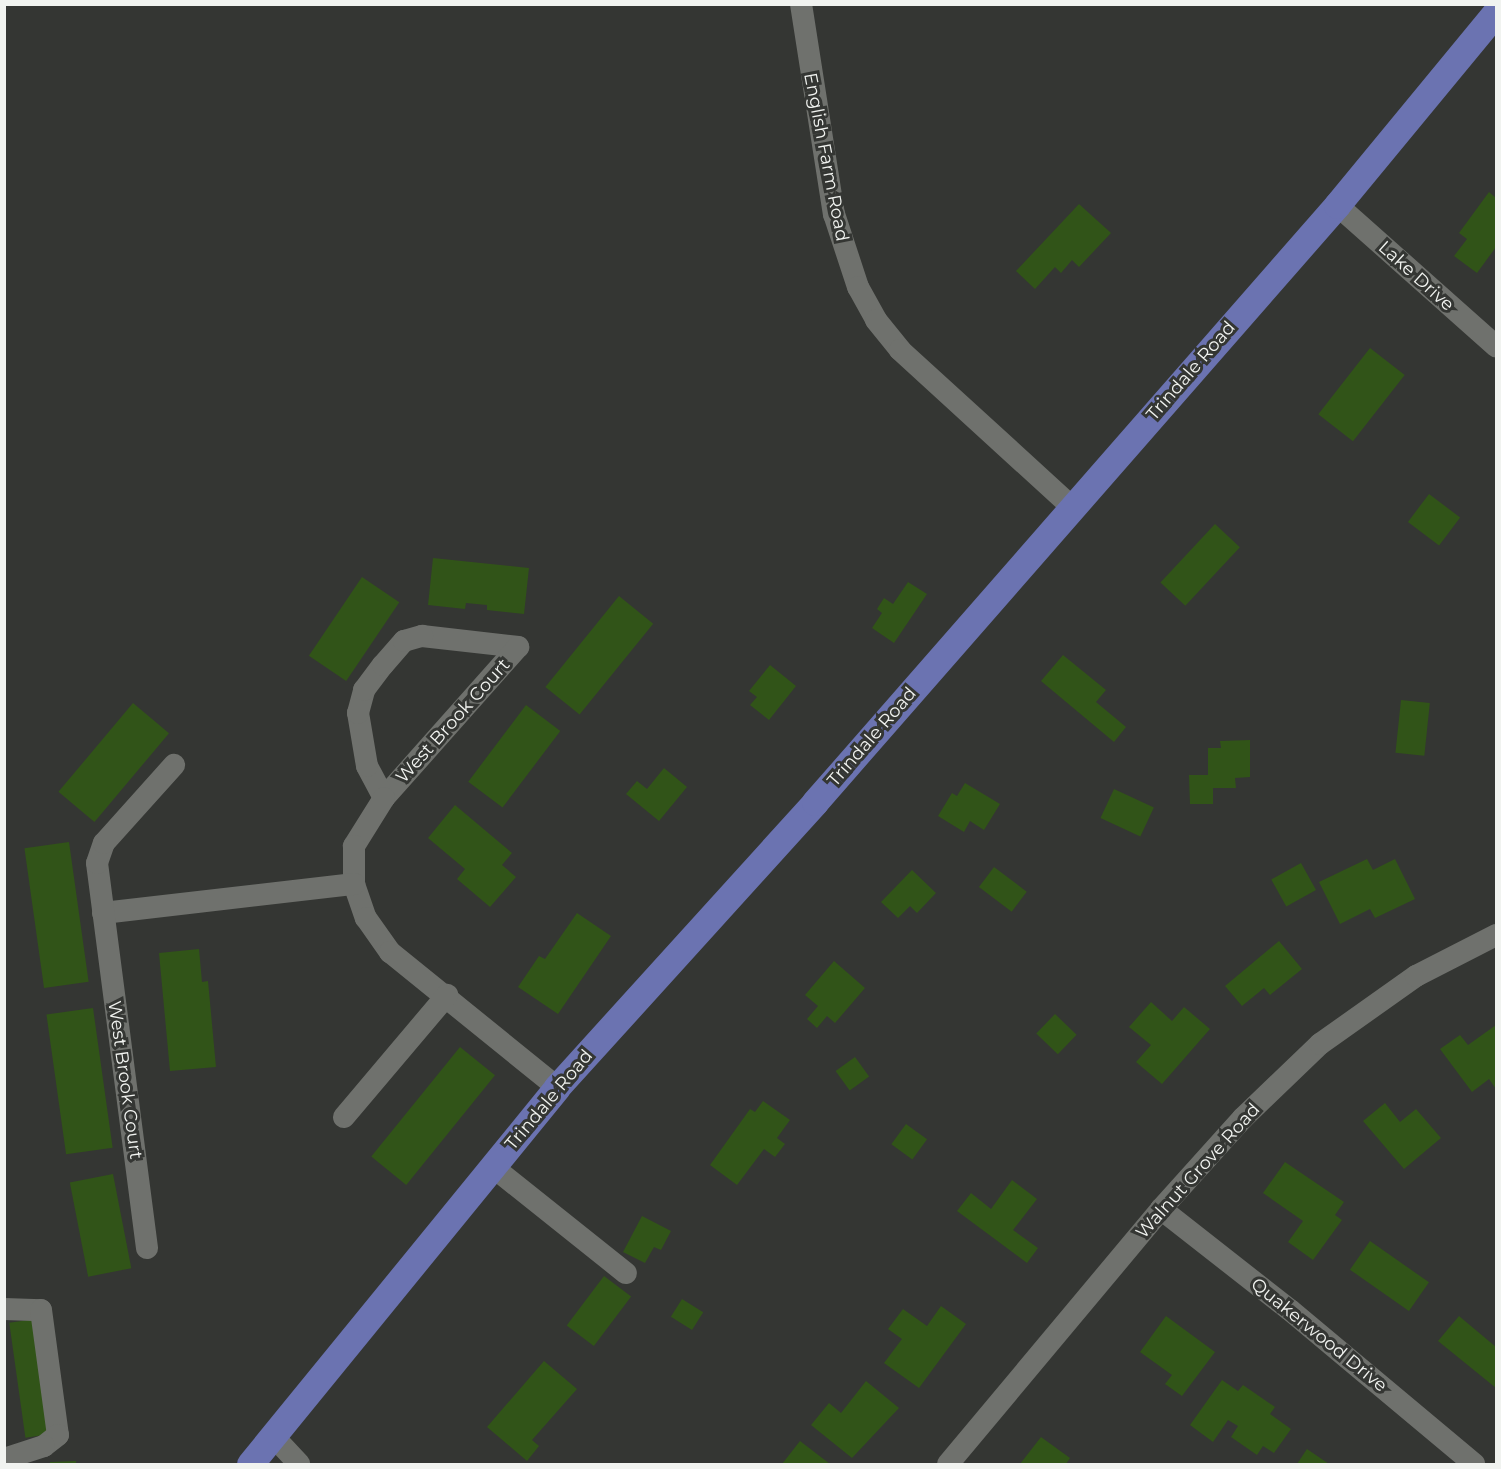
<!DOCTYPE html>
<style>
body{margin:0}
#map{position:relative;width:1501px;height:1469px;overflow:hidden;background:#343633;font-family:Montserrat,sans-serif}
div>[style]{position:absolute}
.building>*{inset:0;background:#315418;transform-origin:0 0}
.minor>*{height:22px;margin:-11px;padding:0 11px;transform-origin:11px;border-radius:11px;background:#6f716d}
.major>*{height:27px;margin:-13.5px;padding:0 13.5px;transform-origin:13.5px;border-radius:13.5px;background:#6b73b1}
span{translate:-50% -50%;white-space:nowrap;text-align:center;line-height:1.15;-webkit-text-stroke:6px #343633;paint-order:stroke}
.street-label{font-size:18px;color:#f1f3f0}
.frame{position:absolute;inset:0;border:6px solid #f1f3f0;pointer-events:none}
</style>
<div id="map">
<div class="building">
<i style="clip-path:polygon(1489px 192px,1496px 198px,1496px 247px,1477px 273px,1454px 256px,1467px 239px,1459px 233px)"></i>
<i style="clip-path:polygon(1079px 204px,1111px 233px,1079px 267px,1072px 260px,1061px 273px,1055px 267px,1035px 289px,1016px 271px)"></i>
<i style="left:1370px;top:348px;width:44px;height:84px;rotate:38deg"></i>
<i style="left:1429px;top:494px;width:39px;height:35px;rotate:37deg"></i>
<i style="left:1215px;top:524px;width:34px;height:80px;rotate:43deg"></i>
<i style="clip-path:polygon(433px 558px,529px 568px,524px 614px,487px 610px,487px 605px,466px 603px,465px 609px,428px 605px)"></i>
<i style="left:362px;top:577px;width:45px;height:95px;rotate:34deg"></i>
<i style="clip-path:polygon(908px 582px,927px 594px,894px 643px,872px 628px,882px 613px,877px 609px,884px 598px,893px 604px)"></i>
<i style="left:619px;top:596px;width:44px;height:117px;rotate:39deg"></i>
<i style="clip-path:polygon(1063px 655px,1106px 690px,1096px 702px,1126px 727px,1114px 742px,1041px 681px)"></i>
<i style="clip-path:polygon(770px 665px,796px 686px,769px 720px,750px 705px,757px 697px,749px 691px)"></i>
<i style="left:1401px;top:700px;width:29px;height:53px;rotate:6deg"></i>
<i style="left:133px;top:703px;width:47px;height:116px;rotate:40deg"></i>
<i style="left:526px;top:705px;width:43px;height:96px;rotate:37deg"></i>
<i style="clip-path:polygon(1250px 740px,1250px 777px,1235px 778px,1236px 788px,1213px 788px,1213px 804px,1190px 804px,1189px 775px,1208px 775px,1208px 748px,1221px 748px,1220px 741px)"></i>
<i style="clip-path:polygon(664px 768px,687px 787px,659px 821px,626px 794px,637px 781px,647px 789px)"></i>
<i style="clip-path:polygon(965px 783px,1000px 804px,984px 830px,970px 821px,964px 832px,938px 816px,952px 793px,957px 796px)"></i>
<i style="left:1114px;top:789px;width:44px;height:32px;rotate:25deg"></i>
<i style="clip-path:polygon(455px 805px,512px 853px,502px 865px,516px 877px,490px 907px,457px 879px,465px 869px,428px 838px)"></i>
<i style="left:69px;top:842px;width:141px;height:45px;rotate:82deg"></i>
<i style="clip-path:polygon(1367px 859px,1373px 870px,1395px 859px,1415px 899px,1375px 918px,1370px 909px,1340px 924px,1319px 882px)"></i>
<i style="left:1301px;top:863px;width:31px;height:34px;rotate:61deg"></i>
<i style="left:994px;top:867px;width:41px;height:25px;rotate:37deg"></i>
<i style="clip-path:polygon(912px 870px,936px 893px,917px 913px,910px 906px,898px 918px,881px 902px)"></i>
<i style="clip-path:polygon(577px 913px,611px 936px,558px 1014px,518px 987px,539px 956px,545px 959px)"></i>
<i style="clip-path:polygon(1279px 941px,1302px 969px,1270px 995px,1264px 988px,1242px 1006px,1225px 986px)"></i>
<i style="clip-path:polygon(199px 949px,202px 982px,208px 981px,216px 1067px,170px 1071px,159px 953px)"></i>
<i style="clip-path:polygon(834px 961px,865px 988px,835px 1023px,827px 1016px,817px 1028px,807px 1019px,818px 1006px,805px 995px)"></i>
<i style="clip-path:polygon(1151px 1002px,1172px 1021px,1184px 1007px,1210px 1029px,1162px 1084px,1136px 1062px,1151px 1045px,1129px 1027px)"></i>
<i style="left:93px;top:1008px;width:141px;height:47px;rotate:82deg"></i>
<i style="left:1055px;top:1014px;width:30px;height:27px;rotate:44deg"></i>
<i style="clip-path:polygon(1496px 1025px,1496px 1089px,1489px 1079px,1472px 1092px,1440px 1049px,1460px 1035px,1468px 1045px)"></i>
<i style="left:460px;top:1047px;width:45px;height:141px;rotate:39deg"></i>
<i style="left:855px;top:1057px;width:24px;height:24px;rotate:54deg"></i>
<i style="clip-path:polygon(763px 1101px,790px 1120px,777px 1138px,785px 1144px,775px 1157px,764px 1149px,737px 1185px,710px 1165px,750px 1109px,755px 1112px)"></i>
<i style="clip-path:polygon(1385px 1103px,1400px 1122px,1416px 1109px,1441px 1138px,1404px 1169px,1363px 1121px)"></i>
<i style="left:906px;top:1124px;width:26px;height:25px;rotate:36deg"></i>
<i style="clip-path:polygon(1285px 1162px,1344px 1202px,1335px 1215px,1342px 1220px,1313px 1260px,1288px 1242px,1303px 1221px,1263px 1193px)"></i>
<i style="left:113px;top:1174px;width:96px;height:44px;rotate:79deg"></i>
<i style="clip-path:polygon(1012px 1180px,1037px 1199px,1013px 1230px,1038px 1248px,1027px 1263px,957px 1211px,971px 1193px,991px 1209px)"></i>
<i style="clip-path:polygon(642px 1216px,671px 1231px,661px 1250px,654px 1247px,645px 1263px,623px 1252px)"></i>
<i style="left:1370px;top:1241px;width:72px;height:35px;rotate:35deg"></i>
<i style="left:604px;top:1276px;width:34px;height:62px;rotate:37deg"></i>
<i style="left:682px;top:1299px;width:25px;height:21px;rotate:32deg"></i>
<i style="clip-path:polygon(941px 1306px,966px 1324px,919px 1388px,884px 1363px,902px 1339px,888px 1329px,903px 1309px,927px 1326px)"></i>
<i style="clip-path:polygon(1166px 1316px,1215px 1352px,1182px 1396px,1165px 1384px,1172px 1375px,1140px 1352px)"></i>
<i style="clip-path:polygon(1459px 1316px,1496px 1347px,1496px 1388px,1438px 1341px)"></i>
<i style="left:36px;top:1319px;width:116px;height:27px;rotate:82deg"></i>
<i style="clip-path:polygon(544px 1361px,577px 1389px,532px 1440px,539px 1446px,527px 1461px,487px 1427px)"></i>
<i style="clip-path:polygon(1222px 1380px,1238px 1391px,1243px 1385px,1275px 1407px,1270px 1414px,1291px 1429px,1274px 1453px,1263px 1446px,1257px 1455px,1231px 1437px,1238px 1426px,1228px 1420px,1213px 1442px,1190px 1425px)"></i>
<i style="clip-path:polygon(866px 1381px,899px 1408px,852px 1458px,811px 1425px,829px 1403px,841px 1413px)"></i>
<i style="clip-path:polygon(1041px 1437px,1070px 1458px,1066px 1464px,1020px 1464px)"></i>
<i style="clip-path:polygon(800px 1441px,830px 1464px,782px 1464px)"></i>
<i style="clip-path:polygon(1307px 1449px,1329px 1464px,1297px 1464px)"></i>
<i style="clip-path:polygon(76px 1461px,76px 1464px,50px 1464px,50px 1462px)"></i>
</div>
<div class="minor">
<i style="left:801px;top:4px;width:213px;rotate:81.1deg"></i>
<i style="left:834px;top:214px;width:77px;rotate:71.8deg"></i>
<i style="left:858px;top:287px;width:38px;rotate:61deg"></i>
<i style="left:876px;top:320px;width:38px;rotate:51deg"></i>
<i style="left:900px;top:350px;width:231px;rotate:42.4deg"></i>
<i style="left:1337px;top:205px;width:213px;rotate:41.6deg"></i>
<i style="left:422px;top:636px;width:97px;rotate:6.5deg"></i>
<i style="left:518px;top:647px;width:202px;rotate:131.6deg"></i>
<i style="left:384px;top:798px;width:36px;rotate:-118deg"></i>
<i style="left:367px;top:766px;width:54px;rotate:-99.6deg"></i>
<i style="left:358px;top:713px;width:24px;rotate:-75deg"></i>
<i style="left:364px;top:690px;width:31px;rotate:-53deg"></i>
<i style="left:383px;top:665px;width:32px;rotate:-49deg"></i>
<i style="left:404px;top:641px;width:19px;rotate:-16deg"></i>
<i style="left:384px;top:798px;width:57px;rotate:122deg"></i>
<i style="left:354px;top:846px;width:38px;rotate:90deg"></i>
<i style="left:354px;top:884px;width:36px;rotate:71deg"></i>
<i style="left:366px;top:918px;width:42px;rotate:54.8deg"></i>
<i style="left:390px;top:952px;width:215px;rotate:39deg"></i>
<i style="left:103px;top:913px;width:253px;rotate:-6.6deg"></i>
<i style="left:344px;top:1117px;width:160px;rotate:-49.8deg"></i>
<i style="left:493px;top:1167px;width:170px;rotate:38.6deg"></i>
<i style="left:1161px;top:1209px;width:164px;rotate:38.1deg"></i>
<i style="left:1290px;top:1310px;width:240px;rotate:39.9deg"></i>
<i style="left:147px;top:1248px;width:388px;rotate:-97.4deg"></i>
<i style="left:97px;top:863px;width:21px;rotate:-71deg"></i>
<i style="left:104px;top:843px;width:105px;rotate:-48.1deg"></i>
<i style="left:4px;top:1309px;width:37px;rotate:2deg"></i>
<i style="left:41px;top:1310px;width:126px;rotate:82.3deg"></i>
<i style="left:58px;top:1435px;width:18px;rotate:142deg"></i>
<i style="left:44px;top:1446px;width:42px;rotate:162deg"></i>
<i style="left:274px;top:1437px;width:37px;rotate:47deg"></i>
<i style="left:948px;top:1464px;width:332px;rotate:-50.1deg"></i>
<i style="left:1161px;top:1209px;width:122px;rotate:-48deg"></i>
<i style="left:1243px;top:1118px;width:107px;rotate:-43.9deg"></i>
<i style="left:1320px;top:1044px;width:118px;rotate:-35.3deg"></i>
<i style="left:1416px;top:976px;width:90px;rotate:-27.1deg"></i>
</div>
<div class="major">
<i style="left:250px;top:1464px;width:486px;rotate:-50.8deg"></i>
<i style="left:557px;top:1087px;width:384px;rotate:-47.8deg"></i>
<i style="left:815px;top:802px;width:793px;rotate:-48.83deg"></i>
<i style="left:1337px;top:205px;width:250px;rotate:-50.5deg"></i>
</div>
<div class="street-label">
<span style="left:826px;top:157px;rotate:79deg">English Farm Road</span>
<span style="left:1416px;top:276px;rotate:42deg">Lake Drive</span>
<span style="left:1191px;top:371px;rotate:-49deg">Trindale Road</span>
<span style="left:453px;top:721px;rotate:-48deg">West Brook Court</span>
<span style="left:872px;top:737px;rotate:-49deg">Trindale Road</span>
<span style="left:125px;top:1080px;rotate:82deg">West Brook Court</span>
<span style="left:549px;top:1100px;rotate:-50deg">Trindale Road</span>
<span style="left:1198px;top:1171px;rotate:-48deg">Walnut Grove Road</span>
<span style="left:1319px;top:1335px;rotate:39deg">Quakerwood Drive</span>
</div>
<div class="frame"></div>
</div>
